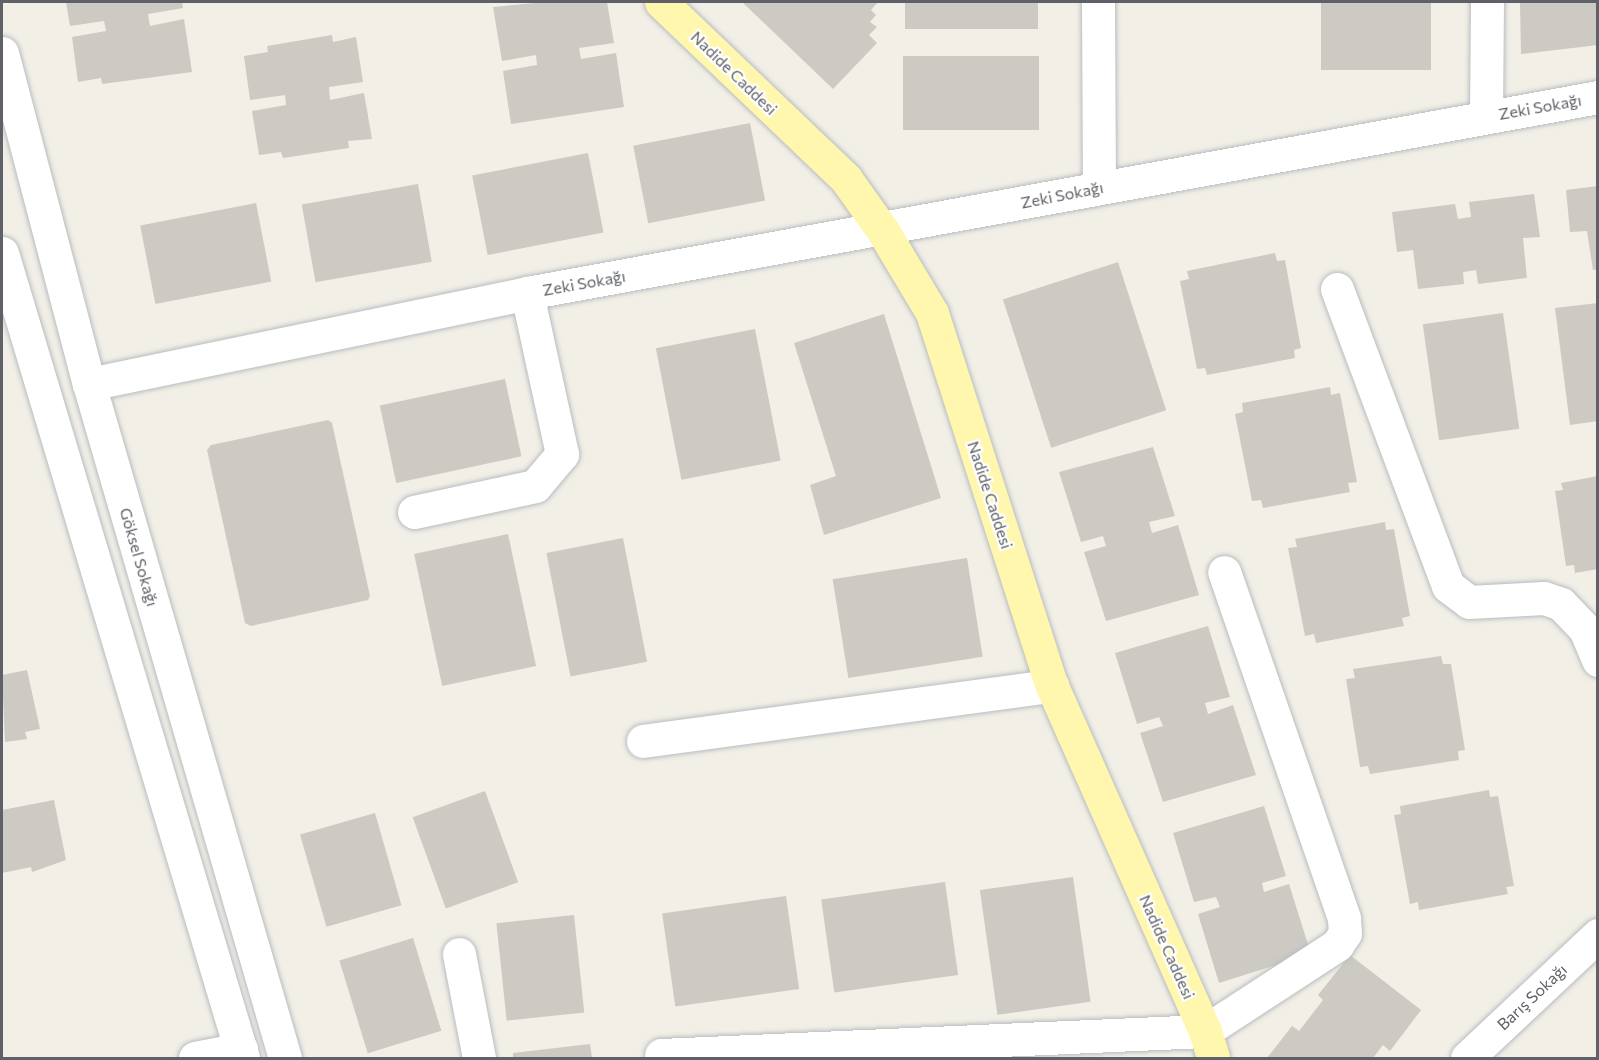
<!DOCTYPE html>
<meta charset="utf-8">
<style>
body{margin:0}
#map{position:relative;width:1599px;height:1060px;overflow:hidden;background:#f1efe6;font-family:Commissioner,sans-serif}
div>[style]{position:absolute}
.building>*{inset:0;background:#cccac3;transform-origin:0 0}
.roads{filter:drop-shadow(0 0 2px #b9bcc1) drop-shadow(0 0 2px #b9bcc1)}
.minor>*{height:33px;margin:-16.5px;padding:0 16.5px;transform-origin:16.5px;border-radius:16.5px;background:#fff}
.major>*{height:33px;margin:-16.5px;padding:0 16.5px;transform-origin:16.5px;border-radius:16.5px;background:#fff7ae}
span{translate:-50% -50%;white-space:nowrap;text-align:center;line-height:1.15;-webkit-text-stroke:4.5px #fff;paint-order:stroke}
.street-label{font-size:16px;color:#5e6268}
.frame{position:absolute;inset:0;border:3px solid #5e6268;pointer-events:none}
</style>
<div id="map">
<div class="building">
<i style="clip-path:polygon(66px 2px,182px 2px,183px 8px,148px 14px,150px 26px,184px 19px,192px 72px,102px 84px,101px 78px,78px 82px,72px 37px,106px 31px,104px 21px,70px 26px)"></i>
<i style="clip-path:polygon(546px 2px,607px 2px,614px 43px,579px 48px,581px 59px,616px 53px,624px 107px,511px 124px,503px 71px,537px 65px,536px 55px,502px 61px,493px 7px)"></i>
<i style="clip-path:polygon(742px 2px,878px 2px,871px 10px,876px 15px,870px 22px,877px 27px,869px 35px,877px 43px,833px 89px)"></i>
<i style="left:905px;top:2px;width:133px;height:27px"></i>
<i style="left:1321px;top:2px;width:110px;height:68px"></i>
<i style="clip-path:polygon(1520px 2px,1598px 2px,1598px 45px,1521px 54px)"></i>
<i style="clip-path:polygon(332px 35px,333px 42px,356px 37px,363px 82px,329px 87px,330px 100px,364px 93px,372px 139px,348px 141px,349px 148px,283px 158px,281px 152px,259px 155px,252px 111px,286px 105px,285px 95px,250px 100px,244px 56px,268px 52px,267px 46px)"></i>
<i style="left:903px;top:56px;width:136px;height:74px"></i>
<i style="left:750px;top:123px;width:79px;height:119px;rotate:79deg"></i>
<i style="left:588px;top:153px;width:81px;height:118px;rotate:79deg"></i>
<i style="left:418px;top:184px;width:79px;height:118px;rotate:80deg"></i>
<i style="clip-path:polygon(1598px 186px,1598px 269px,1593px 270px,1587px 231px,1570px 232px,1566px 190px)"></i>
<i style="clip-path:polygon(1534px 194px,1540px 237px,1523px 238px,1527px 278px,1478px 284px,1476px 270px,1463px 272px,1464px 284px,1418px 289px,1413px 250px,1397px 252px,1392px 212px,1455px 204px,1458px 219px,1471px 217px,1469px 202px)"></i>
<i style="left:256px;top:203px;width:80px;height:118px;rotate:79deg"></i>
<i style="clip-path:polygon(1275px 253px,1277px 261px,1285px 260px,1301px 348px,1294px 350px,1295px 358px,1207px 375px,1205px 368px,1197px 369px,1180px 281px,1189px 279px,1187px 271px)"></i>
<i style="left:1118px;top:262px;width:156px;height:121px;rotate:72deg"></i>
<i style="clip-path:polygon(1598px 303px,1598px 421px,1570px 425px,1555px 308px)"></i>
<i style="left:1503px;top:313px;width:117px;height:81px;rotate:82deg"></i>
<i style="clip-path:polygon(884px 314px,941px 498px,824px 535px,810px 485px,836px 476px,794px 343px)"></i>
<i style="left:755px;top:329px;width:134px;height:101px;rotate:79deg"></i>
<i style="left:505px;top:379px;width:79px;height:128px;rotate:78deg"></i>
<i style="clip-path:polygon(1330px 387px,1331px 395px,1340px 393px,1357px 482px,1348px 483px,1350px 492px,1263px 508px,1261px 500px,1252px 501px,1235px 414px,1243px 412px,1242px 403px)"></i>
<i style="clip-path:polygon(328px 420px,332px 423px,370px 596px,368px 600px,251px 626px,245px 623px,207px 450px,211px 445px)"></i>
<i style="clip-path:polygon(1153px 447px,1175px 516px,1149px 522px,1152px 533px,1178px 525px,1199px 595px,1106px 621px,1084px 552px,1106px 546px,1103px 536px,1081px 542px,1059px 472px)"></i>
<i style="clip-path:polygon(1598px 476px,1598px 569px,1575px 573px,1574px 565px,1566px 566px,1555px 491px,1563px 490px,1561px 483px)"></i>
<i style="clip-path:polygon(1385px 522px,1386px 530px,1394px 529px,1410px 616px,1402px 618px,1404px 626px,1316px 643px,1314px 634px,1305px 636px,1288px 548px,1297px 547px,1295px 539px)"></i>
<i style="left:508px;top:534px;width:135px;height:96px;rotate:78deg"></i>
<i style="left:623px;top:538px;width:126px;height:78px;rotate:79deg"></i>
<i style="left:967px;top:558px;width:100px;height:136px;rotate:81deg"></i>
<i style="clip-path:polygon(1208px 626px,1230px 697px,1205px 703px,1208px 714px,1233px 705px,1256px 775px,1163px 802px,1140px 733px,1163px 726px,1159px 717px,1137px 724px,1115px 653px)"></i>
<i style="clip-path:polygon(1441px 656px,1443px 664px,1451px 664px,1465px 750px,1458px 751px,1459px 760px,1370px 774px,1368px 766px,1360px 767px,1346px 679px,1355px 678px,1353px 669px)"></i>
<i style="clip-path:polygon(27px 670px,40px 729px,25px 732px,27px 739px,5px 742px,2px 675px)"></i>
<i style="clip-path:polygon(1489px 790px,1490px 797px,1498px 796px,1514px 886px,1506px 887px,1508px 894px,1419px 910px,1418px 902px,1410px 904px,1394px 815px,1401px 814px,1400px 806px)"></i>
<i style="left:485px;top:791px;width:97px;height:77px;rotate:70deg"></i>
<i style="clip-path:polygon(54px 800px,66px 860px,32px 872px,31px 867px,2px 873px,2px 810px)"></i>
<i style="clip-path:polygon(1264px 806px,1286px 876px,1262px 883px,1264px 892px,1289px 884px,1311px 954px,1219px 983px,1198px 914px,1220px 907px,1216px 897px,1194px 902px,1173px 833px)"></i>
<i style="left:375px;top:813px;width:96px;height:78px;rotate:74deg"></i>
<i style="left:1073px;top:877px;width:126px;height:94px;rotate:82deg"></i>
<i style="left:945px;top:882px;width:94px;height:125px;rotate:82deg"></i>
<i style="left:786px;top:896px;width:94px;height:125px;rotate:82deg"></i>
<i style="left:574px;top:915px;width:98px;height:78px;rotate:84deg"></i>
<i style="left:413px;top:938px;width:97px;height:77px;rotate:73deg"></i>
<i style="clip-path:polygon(1350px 955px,1421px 1010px,1390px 1051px,1383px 1045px,1373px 1058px,1267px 1058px,1292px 1026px,1299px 1031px,1323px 1000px,1318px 995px)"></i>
<i style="clip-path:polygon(590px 1044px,592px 1058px,513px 1058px,513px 1053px)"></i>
</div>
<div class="roads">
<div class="minor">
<i style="left:1098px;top:2px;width:186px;rotate:89.7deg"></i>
<i style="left:2px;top:53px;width:342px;rotate:75.3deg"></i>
<i style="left:89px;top:384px;width:702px;rotate:73.79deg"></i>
<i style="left:1486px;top:117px;width:115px;rotate:-89.5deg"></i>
<i style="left:2px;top:253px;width:840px;rotate:73.33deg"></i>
<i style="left:1337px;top:289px;width:317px;rotate:69.5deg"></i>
<i style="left:1448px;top:586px;width:26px;rotate:37deg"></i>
<i style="left:1469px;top:602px;width:75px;rotate:-3.1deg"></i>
<i style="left:1544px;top:598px;width:18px;rotate:19deg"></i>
<i style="left:1561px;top:604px;width:35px;rotate:46deg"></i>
<i style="left:1585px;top:629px;width:34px;rotate:67deg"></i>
<i style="left:89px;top:384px;width:447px;rotate:-11.7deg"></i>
<i style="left:527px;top:293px;width:1089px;rotate:-10.37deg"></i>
<i style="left:414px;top:512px;width:124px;rotate:-12.1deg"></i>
<i style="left:535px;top:486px;width:42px;rotate:-49.8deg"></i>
<i style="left:562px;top:454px;width:165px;rotate:-102.3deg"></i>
<i style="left:643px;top:741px;width:413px;rotate:-7.7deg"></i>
<i style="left:459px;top:954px;width:106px;rotate:79.1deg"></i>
<i style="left:661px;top:1055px;width:545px;rotate:-2.53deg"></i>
<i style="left:1205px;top:1031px;width:158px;rotate:-33.1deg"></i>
<i style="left:1337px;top:945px;width:14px;rotate:-56deg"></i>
<i style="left:1345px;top:933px;width:15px;rotate:-94deg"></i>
<i style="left:1344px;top:918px;width:366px;rotate:-109.1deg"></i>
<i style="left:195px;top:1058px;width:47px;rotate:-11.1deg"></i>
<i style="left:1467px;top:1058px;width:180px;rotate:-43.2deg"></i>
</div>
<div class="major">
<i style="left:661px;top:2px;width:256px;rotate:43.7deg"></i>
<i style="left:846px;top:179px;width:64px;rotate:54.6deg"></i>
<i style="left:883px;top:231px;width:96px;rotate:59.1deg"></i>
<i style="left:932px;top:313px;width:392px;rotate:72.2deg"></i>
<i style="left:1052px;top:686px;width:377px;rotate:66.1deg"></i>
<i style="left:1205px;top:1031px;width:28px;rotate:73deg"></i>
</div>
</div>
<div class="street-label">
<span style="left:734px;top:73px;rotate:44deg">Nadide Caddesi</span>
<span style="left:1540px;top:107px;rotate:-10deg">Zeki Sokağı</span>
<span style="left:1062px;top:195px;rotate:-11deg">Zeki Sokağı</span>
<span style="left:584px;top:283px;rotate:-10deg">Zeki Sokağı</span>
<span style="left:990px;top:495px;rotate:72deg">Nadide Caddesi</span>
<span style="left:139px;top:557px;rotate:74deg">Göksel Sokağı</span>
<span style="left:1167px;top:947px;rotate:66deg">Nadide Caddesi</span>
<span style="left:1532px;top:997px;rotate:-43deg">Barış Sokağı</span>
</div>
<div class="frame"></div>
</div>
